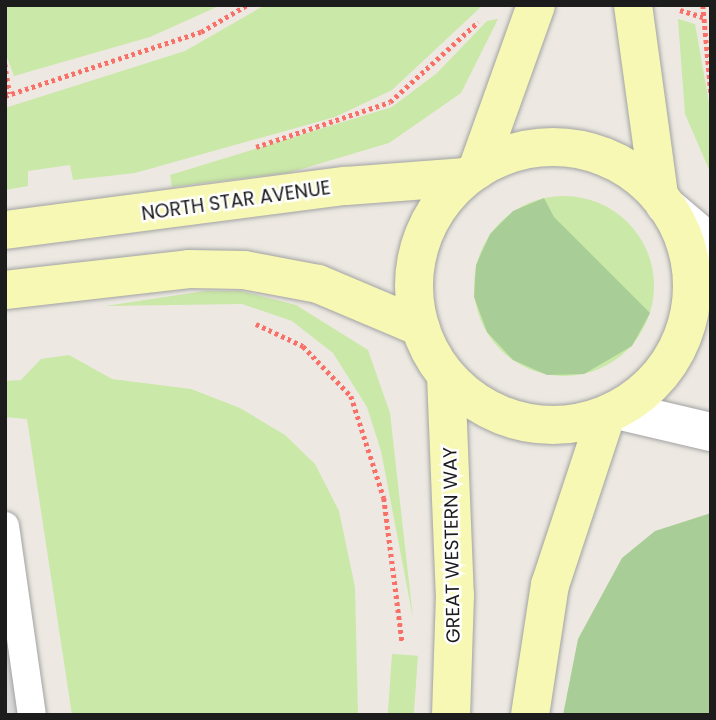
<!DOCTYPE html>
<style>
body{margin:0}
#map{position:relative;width:716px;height:720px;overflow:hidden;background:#ede9e2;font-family:Poppins,sans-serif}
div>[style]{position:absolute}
.residential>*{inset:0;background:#dad9d9}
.grass>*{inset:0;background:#cae8a7;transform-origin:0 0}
.round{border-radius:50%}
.forest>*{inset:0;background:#a9cd96}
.path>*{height:4.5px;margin-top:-2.25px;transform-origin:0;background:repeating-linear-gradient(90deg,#f87068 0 3.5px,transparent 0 7px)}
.roads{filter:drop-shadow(0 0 2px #a3a3a3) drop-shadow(0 0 2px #a3a3a3)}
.lane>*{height:28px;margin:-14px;padding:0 14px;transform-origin:14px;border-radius:14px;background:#fff}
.street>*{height:38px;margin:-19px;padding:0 19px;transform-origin:19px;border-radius:19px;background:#fff}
.secondary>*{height:38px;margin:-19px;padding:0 19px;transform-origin:19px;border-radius:19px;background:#f8f8b5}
.secondary>.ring{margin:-19px;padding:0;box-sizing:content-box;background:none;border:38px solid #f8f8b5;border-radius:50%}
span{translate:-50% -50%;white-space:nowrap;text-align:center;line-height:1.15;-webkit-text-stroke:5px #fff;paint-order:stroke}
.street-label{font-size:19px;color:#1c1c1c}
.frame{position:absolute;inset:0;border:7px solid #1c1c1c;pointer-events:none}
</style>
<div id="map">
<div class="residential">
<i style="clip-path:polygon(5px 609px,21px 715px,5px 715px)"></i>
</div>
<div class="grass">
<i style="clip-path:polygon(5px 5px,221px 5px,150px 37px,14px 76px,5px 52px)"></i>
<i style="clip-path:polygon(265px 5px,483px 5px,392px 90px,335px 117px,135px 173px,73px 180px,70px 165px,28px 171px,28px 186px,5px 190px,5px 108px,185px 51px)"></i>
<i style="clip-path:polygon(498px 19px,461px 93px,389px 143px,288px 173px,172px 187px,170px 175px,392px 107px,437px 73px,487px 21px)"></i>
<i style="clip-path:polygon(678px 19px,695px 24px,711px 114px,711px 174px,685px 114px)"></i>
<i class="round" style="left:474px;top:196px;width:180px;height:180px"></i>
<i style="clip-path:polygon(205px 291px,241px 291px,296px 305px,368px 350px,390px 413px,413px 618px,381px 451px,367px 407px,333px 353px,292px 321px,242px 304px,105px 306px)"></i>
<i style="clip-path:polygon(69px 355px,112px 379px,191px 389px,240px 408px,285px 435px,315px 464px,339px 511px,355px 587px,358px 715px,72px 715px,27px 419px,5px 417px,5px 381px,21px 380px,41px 359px)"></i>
<i style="left:392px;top:654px;width:26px;height:61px;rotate:4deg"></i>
</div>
<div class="forest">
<i style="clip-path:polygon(544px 198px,554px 217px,650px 313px,632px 346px,584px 374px,547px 375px,513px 360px,487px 332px,474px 297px,476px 265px,490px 234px,513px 211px)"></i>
<i style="clip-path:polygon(711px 513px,711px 715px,563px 715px,578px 639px,622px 558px,655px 531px)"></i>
</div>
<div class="path">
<i style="left:703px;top:5px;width:88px;rotate:84.8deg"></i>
<i style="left:680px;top:10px;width:24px;rotate:17deg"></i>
<i style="left:5px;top:64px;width:30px;rotate:81deg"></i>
<i style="left:5px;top:96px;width:206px;rotate:-18.1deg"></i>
<i style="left:201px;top:32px;width:53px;rotate:-30.4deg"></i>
<i style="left:256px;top:147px;width:141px;rotate:-18.6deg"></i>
<i style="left:390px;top:102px;width:119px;rotate:-42.3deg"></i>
<i style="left:256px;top:324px;width:52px;rotate:25.1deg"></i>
<i style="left:303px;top:346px;width:69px;rotate:46.2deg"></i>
<i style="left:351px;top:396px;width:107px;rotate:72.1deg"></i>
<i style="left:384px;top:498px;width:144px;rotate:82.8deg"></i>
</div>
<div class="roads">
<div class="lane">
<i style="left:5px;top:526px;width:191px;rotate:81.9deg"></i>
</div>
<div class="street">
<i style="left:665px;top:205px;width:60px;rotate:40.3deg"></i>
<i style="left:617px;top:410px;width:97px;rotate:13.2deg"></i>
</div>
<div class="secondary">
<i style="left:633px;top:5px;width:193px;rotate:82.2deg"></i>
<i class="ring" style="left:414px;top:147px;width:240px;height:240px"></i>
<i style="left:477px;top:170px;width:175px;rotate:-70.3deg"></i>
<i style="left:5px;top:230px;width:344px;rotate:-7.4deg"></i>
<i style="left:346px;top:186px;width:120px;rotate:-4.3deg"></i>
<i style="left:5px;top:290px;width:185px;rotate:-6.5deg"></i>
<i style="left:189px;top:269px;width:55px;rotate:1deg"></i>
<i style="left:244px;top:270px;width:75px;rotate:10.7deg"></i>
<i style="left:318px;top:284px;width:111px;rotate:22.9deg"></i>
<i style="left:446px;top:375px;width:220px;rotate:87.7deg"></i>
<i style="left:455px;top:595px;width:120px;rotate:91.9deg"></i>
<i style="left:530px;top:715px;width:132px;rotate:-81.3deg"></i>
<i style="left:550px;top:585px;width:178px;rotate:-71.7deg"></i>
</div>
</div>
<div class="street-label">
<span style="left:236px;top:201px;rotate:-8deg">NORTH STAR AVENUE</span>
<span style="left:452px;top:545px;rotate:-91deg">GREAT WESTERN WAY</span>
</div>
<div class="frame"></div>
</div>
